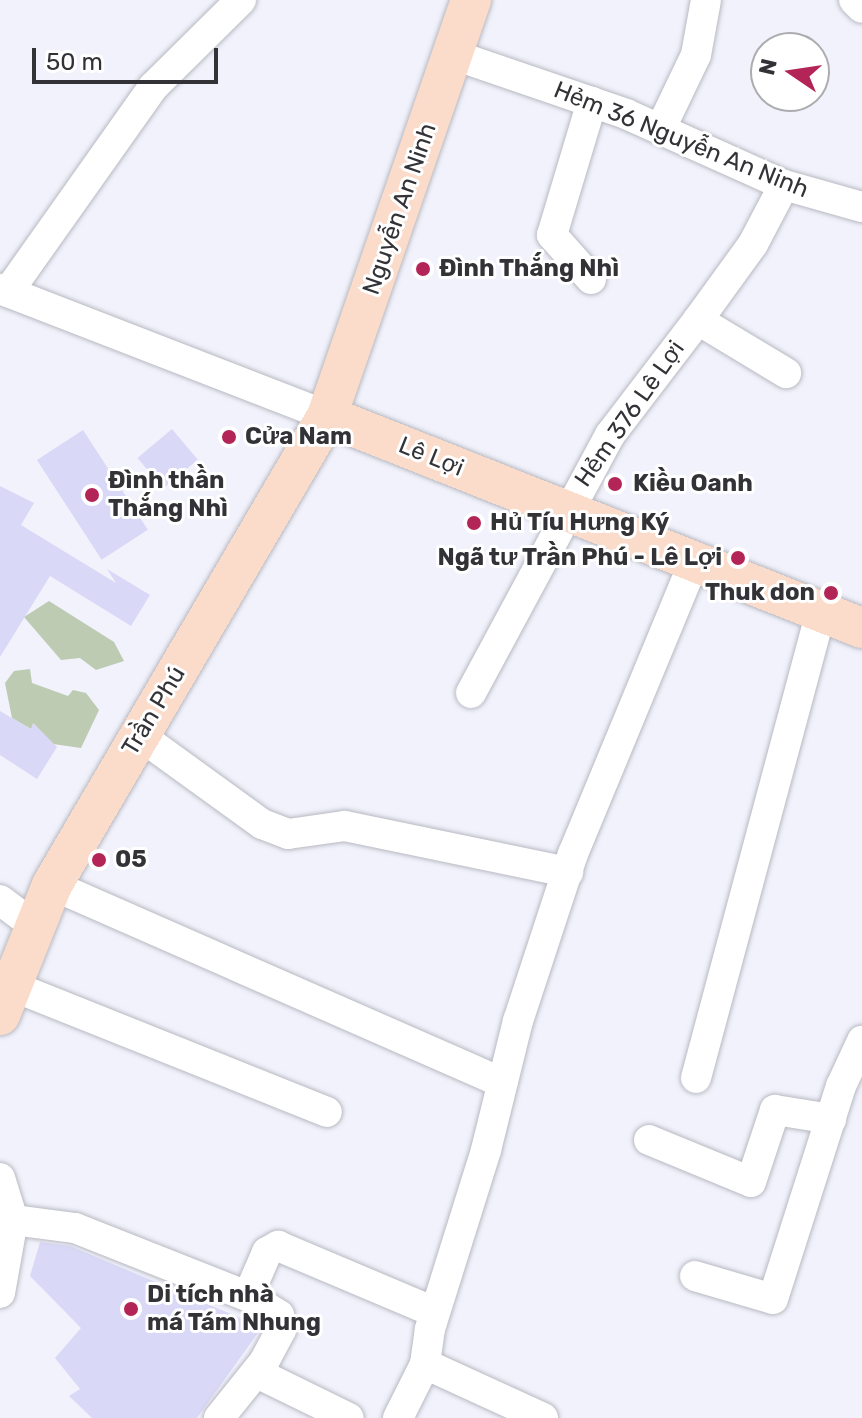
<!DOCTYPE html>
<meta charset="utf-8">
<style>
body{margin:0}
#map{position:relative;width:862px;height:1418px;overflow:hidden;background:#f1f2fb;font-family:Rubik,sans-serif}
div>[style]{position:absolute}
.green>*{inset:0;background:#bdcbb3}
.building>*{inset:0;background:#d9d9f7;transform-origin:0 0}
.roads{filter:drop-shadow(0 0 2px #b8b9c2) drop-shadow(0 0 2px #b8b9c2)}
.minor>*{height:30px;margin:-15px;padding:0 15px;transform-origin:15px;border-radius:15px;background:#fff}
.major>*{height:40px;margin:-20px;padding:0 20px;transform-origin:20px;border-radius:20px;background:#fbdccb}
.dots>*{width:22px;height:22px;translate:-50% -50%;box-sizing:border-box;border:4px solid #fff;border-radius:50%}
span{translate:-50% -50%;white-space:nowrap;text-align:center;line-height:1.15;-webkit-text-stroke:6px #fff;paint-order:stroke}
.street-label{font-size:24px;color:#333337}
.poi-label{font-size:24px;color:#333337;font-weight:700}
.left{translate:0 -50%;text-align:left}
.right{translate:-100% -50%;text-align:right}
.north{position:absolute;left:750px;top:32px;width:80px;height:80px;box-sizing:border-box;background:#fff;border:2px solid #adadaf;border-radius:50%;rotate:283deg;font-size:22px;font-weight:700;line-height:32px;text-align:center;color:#333337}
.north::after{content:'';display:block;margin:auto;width:28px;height:36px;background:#b42557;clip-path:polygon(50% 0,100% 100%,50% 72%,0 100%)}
.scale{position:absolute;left:32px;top:48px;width:186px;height:36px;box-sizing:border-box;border:4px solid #333337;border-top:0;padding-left:10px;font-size:24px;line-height:28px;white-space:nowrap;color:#333337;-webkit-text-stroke:6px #fff;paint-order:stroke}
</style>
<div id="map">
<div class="green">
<i style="clip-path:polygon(49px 601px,114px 642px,124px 661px,96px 670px,80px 658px,61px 660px,24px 617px)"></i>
<i style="clip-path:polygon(30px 669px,32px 683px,68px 696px,73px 690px,86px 693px,99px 710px,81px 748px,53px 744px,34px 724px,31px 729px,12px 718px,5px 683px,14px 671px)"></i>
</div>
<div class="building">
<i style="left:172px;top:429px;width:40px;height:45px;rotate:50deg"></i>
<i style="left:83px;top:430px;width:119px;height:55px;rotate:57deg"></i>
<i style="clip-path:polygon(0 486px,34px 503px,21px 525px,116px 583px,107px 569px,150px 595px,131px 626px,50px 576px,0 657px)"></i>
<i style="clip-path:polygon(0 711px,31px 729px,33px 723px,57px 747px,37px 779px,0 755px)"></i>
<i style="clip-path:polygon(40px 1242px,70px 1246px,262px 1327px,197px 1418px,92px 1418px,69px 1396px,80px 1389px,55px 1358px,81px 1328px,30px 1276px)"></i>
</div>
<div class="roads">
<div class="minor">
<i style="left:854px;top:0;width:11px;rotate:45deg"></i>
<i style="left:454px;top:55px;width:182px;rotate:18.9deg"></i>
<i style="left:626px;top:114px;width:173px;rotate:24.2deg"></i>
<i style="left:784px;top:185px;width:81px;rotate:15.8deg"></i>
<i style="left:661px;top:128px;width:81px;rotate:-64.4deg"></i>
<i style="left:696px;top:55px;width:56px;rotate:-79.7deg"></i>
<i style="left:784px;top:185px;width:67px;rotate:117.7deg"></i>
<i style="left:753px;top:244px;width:94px;rotate:125.9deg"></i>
<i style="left:698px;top:320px;width:103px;rotate:31.1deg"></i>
<i style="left:591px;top:279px;width:59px;rotate:-131.6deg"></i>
<i style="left:552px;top:235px;width:139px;rotate:-73.3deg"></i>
<i style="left:0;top:289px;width:351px;rotate:21.2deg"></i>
<i style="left:8px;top:292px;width:251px;rotate:-54.7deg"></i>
<i style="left:153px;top:87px;width:124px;rotate:-44.7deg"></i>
<i style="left:471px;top:693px;width:293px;rotate:-61.7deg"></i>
<i style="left:610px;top:435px;width:145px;rotate:-52.6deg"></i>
<i style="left:139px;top:735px;width:152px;rotate:35.9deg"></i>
<i style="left:262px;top:824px;width:28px;rotate:21deg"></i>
<i style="left:288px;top:834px;width:58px;rotate:-8deg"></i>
<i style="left:345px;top:826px;width:228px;rotate:11.7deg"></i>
<i style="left:52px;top:885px;width:492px;rotate:23.7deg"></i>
<i style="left:0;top:900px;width:45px;rotate:36.9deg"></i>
<i style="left:12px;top:986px;width:339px;rotate:21.8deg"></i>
<i style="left:696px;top:1078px;width:482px;rotate:-75deg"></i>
<i style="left:649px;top:1140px;width:110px;rotate:22.4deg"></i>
<i style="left:751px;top:1182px;width:76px;rotate:-71.6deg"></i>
<i style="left:775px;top:1110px;width:57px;rotate:9.1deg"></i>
<i style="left:0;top:1178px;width:44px;rotate:72.8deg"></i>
<i style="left:13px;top:1220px;width:74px;rotate:100.1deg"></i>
<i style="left:13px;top:1220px;width:63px;rotate:7.4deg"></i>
<i style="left:75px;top:1228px;width:193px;rotate:21.6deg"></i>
<i style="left:254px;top:1299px;width:30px;rotate:33deg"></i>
<i style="left:279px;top:1315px;width:15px;rotate:82deg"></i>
<i style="left:281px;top:1330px;width:36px;rotate:118deg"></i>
<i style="left:264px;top:1362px;width:72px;rotate:128.8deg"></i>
<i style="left:695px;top:1276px;width:81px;rotate:16.4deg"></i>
<i style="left:773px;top:1299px;width:224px;rotate:-72.3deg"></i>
<i style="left:841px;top:1086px;width:50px;rotate:-65deg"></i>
<i style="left:248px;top:1296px;width:48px;rotate:-66.6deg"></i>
<i style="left:267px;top:1252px;width:13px;rotate:-29deg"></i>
<i style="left:278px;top:1246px;width:169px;rotate:22.9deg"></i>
<i style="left:257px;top:1373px;width:102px;rotate:26.1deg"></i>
<i style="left:398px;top:1418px;width:60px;rotate:-63.4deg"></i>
<i style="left:543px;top:1418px;width:130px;rotate:-155.4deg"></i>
<i style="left:425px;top:1364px;width:35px;rotate:-82deg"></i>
<i style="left:430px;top:1329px;width:188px;rotate:-72.6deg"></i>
<i style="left:486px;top:1150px;width:133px;rotate:-76.1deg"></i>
<i style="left:518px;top:1021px;width:176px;rotate:-71.8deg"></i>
<i style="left:573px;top:854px;width:321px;rotate:-67.5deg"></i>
</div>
<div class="major">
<i style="left:327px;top:416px;width:575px;rotate:21.62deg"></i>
<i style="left:0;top:1015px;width:140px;rotate:-68.2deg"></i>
<i style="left:52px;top:885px;width:544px;rotate:-59.61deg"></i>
<i style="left:327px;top:416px;width:440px;rotate:-70.9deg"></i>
</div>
</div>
<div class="dots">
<i style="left:423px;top:269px;background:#b42557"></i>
<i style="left:229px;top:437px;background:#b42557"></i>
<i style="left:615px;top:484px;background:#b42557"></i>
<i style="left:92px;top:495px;background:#b42557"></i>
<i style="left:474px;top:523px;background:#b42557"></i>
<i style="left:738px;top:558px;background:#b42557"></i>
<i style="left:831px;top:593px;background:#b42557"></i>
<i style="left:99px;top:860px;background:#b42557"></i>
<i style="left:131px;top:1309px;background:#b42557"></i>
</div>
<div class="street-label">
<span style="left:681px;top:140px;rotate:22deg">Hẻm 36 Nguyễn An Ninh</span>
<span style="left:400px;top:209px;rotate:-71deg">Nguyễn An Ninh</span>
<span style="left:630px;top:414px;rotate:-55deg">Hẻm 376 Lê Lợi</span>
<span style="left:431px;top:457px;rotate:22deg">Lê Lợi</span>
<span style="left:154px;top:711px;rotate:-59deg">Trần Phú</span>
</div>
<div class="poi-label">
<span class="left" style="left:439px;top:269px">Đình Thắng Nhì</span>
<span class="left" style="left:245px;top:437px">Cửa Nam</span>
<span class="left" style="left:108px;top:495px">Đình thần<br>Thắng Nhì</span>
<span class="left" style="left:633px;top:484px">Kiều Oanh</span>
<span class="left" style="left:490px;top:523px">Hủ Tíu Hưng Ký</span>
<span class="right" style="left:722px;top:558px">Ngã tư Trần Phú - Lê Lợi</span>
<span class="right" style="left:815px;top:593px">Thuk don</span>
<span class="left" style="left:115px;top:860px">05</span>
<span class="left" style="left:147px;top:1309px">Di tích nhà<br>má Tám Nhung</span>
</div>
<div class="north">N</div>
<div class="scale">50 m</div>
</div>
